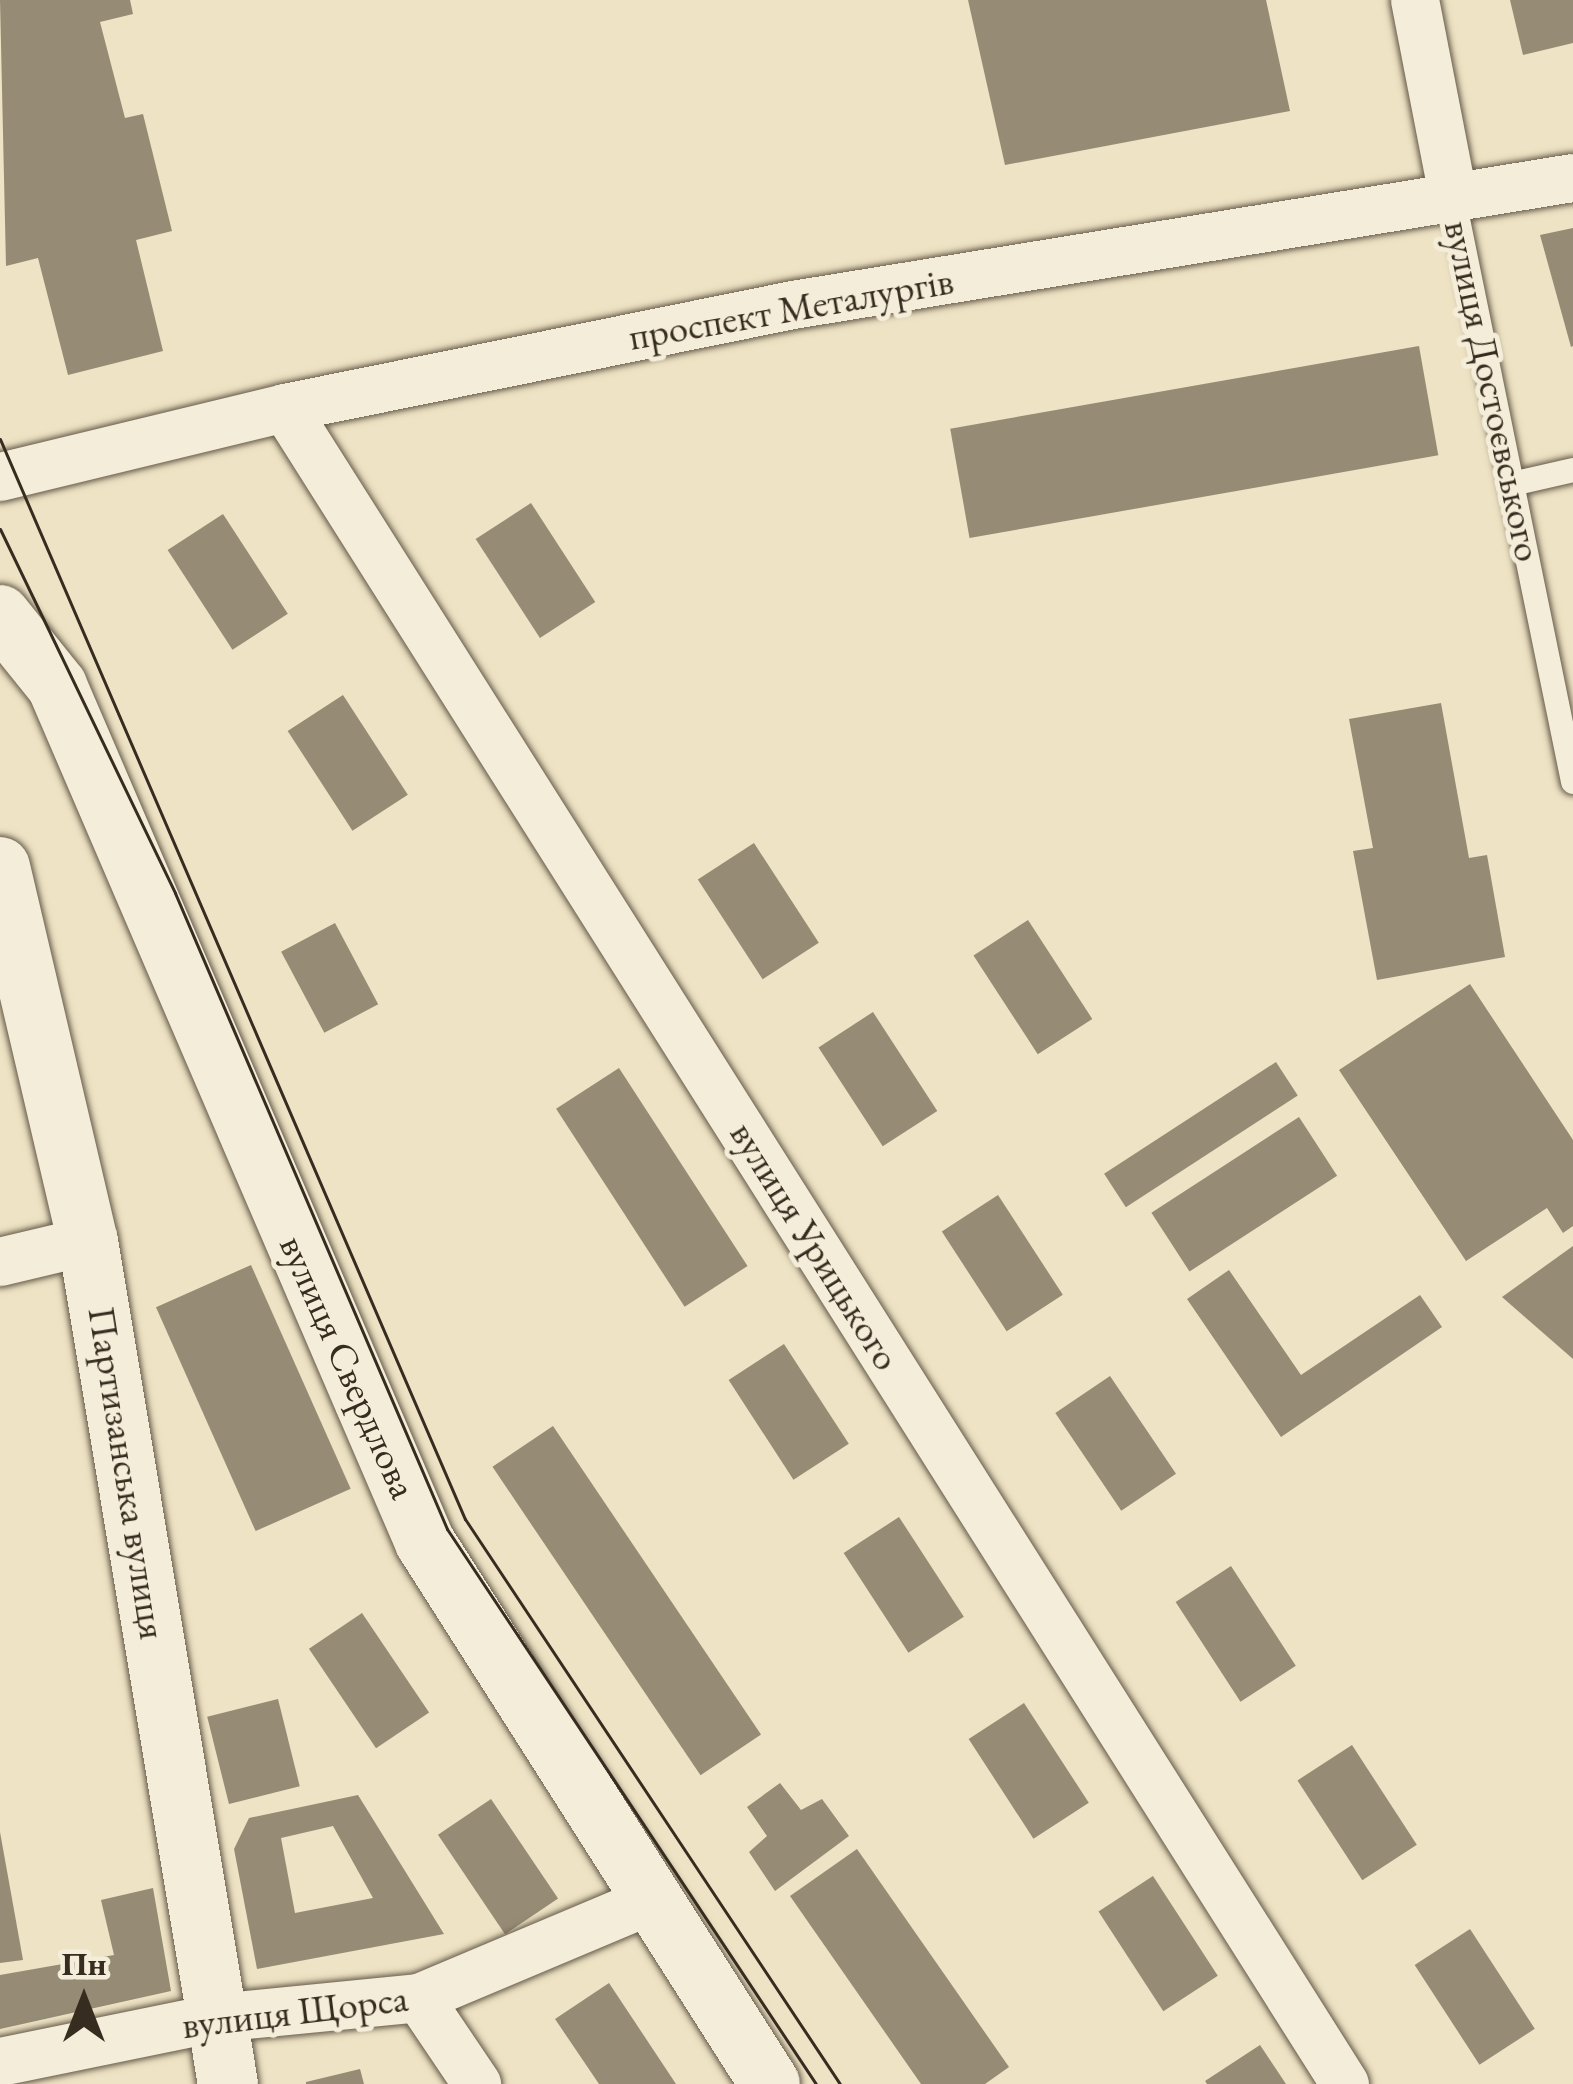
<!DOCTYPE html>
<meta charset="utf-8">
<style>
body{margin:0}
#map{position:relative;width:1573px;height:2084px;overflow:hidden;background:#eee3c4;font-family:"EB Garamond",serif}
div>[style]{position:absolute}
.building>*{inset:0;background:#968b75;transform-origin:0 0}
.roads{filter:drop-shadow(0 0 3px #655a49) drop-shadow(0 0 3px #655a49)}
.service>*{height:24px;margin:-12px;padding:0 12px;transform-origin:12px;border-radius:12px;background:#f4edd9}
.minor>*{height:48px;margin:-24px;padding:0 24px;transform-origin:24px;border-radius:24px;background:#f4edd9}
.tertiary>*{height:60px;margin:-30px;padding:0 30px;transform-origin:30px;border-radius:30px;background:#f4edd9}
.tram>*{height:3px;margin:-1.5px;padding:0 1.5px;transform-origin:1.5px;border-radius:1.5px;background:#372c20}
span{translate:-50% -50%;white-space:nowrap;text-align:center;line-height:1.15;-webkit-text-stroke:10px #f4edd9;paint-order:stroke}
.street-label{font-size:39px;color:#372c20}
.north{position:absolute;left:24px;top:1940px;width:120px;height:120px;-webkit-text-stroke:9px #f4edd9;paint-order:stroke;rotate:0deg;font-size:33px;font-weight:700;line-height:48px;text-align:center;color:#372c20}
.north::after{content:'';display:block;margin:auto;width:42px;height:54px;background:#372c20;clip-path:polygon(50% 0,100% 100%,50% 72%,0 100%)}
</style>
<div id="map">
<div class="building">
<i style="clip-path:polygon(0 0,130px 0,133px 14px,100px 22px,125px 118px,143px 114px,172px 231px,136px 240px,163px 351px,68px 375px,38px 258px,6px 266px)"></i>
<i style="clip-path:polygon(968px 0,1266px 0,1290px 111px,1005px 165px)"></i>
<i style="clip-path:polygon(1510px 0,1573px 0,1573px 43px,1523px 55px)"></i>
<i style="clip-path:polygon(1573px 228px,1573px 346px,1571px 347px,1540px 235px)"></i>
<i style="left:1419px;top:346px;width:111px;height:476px;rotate:80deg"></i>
<i style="left:531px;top:503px;width:118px;height:66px;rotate:57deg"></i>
<i style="left:223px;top:514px;width:119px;height:66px;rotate:57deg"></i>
<i style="left:343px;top:695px;width:119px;height:66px;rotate:57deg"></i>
<i style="clip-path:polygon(1441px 703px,1469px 858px,1487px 855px,1505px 957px,1377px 980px,1353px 851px,1373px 848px,1349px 719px)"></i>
<i style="left:754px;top:843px;width:119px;height:67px;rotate:57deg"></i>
<i style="left:1028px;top:920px;width:118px;height:65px;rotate:57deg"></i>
<i style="left:335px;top:923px;width:92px;height:61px;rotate:62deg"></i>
<i style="clip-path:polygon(1470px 984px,1573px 1140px,1573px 1226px,1563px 1233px,1547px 1208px,1466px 1261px,1339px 1070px)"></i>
<i style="left:873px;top:1012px;width:118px;height:65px;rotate:57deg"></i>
<i style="left:1276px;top:1062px;width:40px;height:205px;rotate:57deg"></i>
<i style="left:619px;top:1068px;width:236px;height:75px;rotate:57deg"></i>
<i style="left:1299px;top:1117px;width:70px;height:176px;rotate:57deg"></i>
<i style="left:998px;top:1195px;width:119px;height:67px;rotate:57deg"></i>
<i style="clip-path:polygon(1573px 1246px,1573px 1359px,1502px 1297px)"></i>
<i style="left:251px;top:1265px;width:245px;height:104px;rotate:66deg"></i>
<i style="clip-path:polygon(1229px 1270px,1301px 1375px,1420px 1295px,1442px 1327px,1281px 1437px,1187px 1299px)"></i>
<i style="left:784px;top:1344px;width:119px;height:66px;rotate:57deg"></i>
<i style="left:1110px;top:1376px;width:118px;height:66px;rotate:56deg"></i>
<i style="left:553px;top:1426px;width:372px;height:73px;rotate:56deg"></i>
<i style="left:899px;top:1517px;width:119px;height:66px;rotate:57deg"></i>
<i style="left:1231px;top:1566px;width:119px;height:66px;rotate:57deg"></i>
<i style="left:362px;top:1613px;width:120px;height:64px;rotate:56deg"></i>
<i style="left:278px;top:1699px;width:90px;height:73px;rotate:76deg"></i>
<i style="left:1024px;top:1703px;width:119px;height:66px;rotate:57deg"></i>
<i style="left:1352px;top:1745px;width:119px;height:65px;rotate:57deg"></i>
<i style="clip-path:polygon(780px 1783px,801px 1810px,822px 1799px,849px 1836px,775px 1891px,749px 1852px,767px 1836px,747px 1807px)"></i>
<i style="clip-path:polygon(evenodd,358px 1795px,444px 1934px,257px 1969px,234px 1849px,249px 1818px,358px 1795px,333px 1826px,373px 1898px,295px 1913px,281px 1838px,333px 1826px)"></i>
<i style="left:491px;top:1799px;width:120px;height:64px;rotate:56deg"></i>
<i style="clip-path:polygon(0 1832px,23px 1960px,0 1963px)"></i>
<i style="clip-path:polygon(857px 1849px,1009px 2067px,985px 2084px,921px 2084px,790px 1896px)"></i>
<i style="left:1153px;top:1876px;width:119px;height:65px;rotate:57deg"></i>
<i style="clip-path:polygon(153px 1888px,171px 1991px,0 2029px,0 1975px,114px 1955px,101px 1900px)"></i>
<i style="left:1470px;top:1929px;width:119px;height:66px;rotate:57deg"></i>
<i style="clip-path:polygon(609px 1983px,676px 2084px,599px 2084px,555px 2019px)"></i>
<i style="clip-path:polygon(1260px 2045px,1286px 2084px,1207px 2084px,1205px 2081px)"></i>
<i style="clip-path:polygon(360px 2069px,364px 2084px,306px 2084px,306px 2082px)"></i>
</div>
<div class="roads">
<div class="service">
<i style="left:1454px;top:200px;width:594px;rotate:78.44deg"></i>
<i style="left:1512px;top:484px;width:63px;rotate:-12.9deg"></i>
</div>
<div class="minor">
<i style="left:1415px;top:0;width:204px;rotate:79deg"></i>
<i style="left:285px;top:408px;width:1983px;rotate:57.69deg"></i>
<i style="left:0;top:477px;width:293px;rotate:-13.6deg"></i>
<i style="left:285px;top:408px;width:518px;rotate:-11.46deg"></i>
<i style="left:793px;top:305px;width:790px;rotate:-9.25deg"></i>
<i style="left:0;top:1262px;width:90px;rotate:-13.4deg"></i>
<i style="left:419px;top:1998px;width:104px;rotate:56deg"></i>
<i style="left:0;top:2062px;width:220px;rotate:-11.5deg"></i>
<i style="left:216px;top:2018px;width:204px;rotate:-5.6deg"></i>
<i style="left:419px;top:1998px;width:247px;rotate:-22.8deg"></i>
</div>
<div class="tertiary">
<i style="left:0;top:615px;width:91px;rotate:51.2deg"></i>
<i style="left:57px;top:686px;width:932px;rotate:66.74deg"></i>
<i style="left:425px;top:1542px;width:642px;rotate:57.52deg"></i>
<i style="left:0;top:867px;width:384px;rotate:76.8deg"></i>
<i style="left:88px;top:1241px;width:855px;rotate:80.57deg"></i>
</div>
</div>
<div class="tram">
<i style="left:0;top:439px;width:1176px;rotate:66.71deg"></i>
<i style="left:465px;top:1519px;width:678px;rotate:56.43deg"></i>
<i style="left:0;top:529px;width:404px;rotate:64.3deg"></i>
<i style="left:175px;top:893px;width:692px;rotate:66.84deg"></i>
<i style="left:447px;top:1529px;width:666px;rotate:56.38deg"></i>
</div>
<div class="street-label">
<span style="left:791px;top:309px;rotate:-10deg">проспект Металургів</span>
<span style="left:1493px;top:391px;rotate:78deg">вулиця Достоєвського</span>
<span style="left:815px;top:1246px;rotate:58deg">вулиця Урицького</span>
<span style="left:348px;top:1367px;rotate:66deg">вулиця Свердлова</span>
<span style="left:127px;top:1473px;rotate:81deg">Партизанська вулиця</span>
<span style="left:295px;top:2012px;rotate:-7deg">вулиця Щорса</span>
</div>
<div class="north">Пн</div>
</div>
